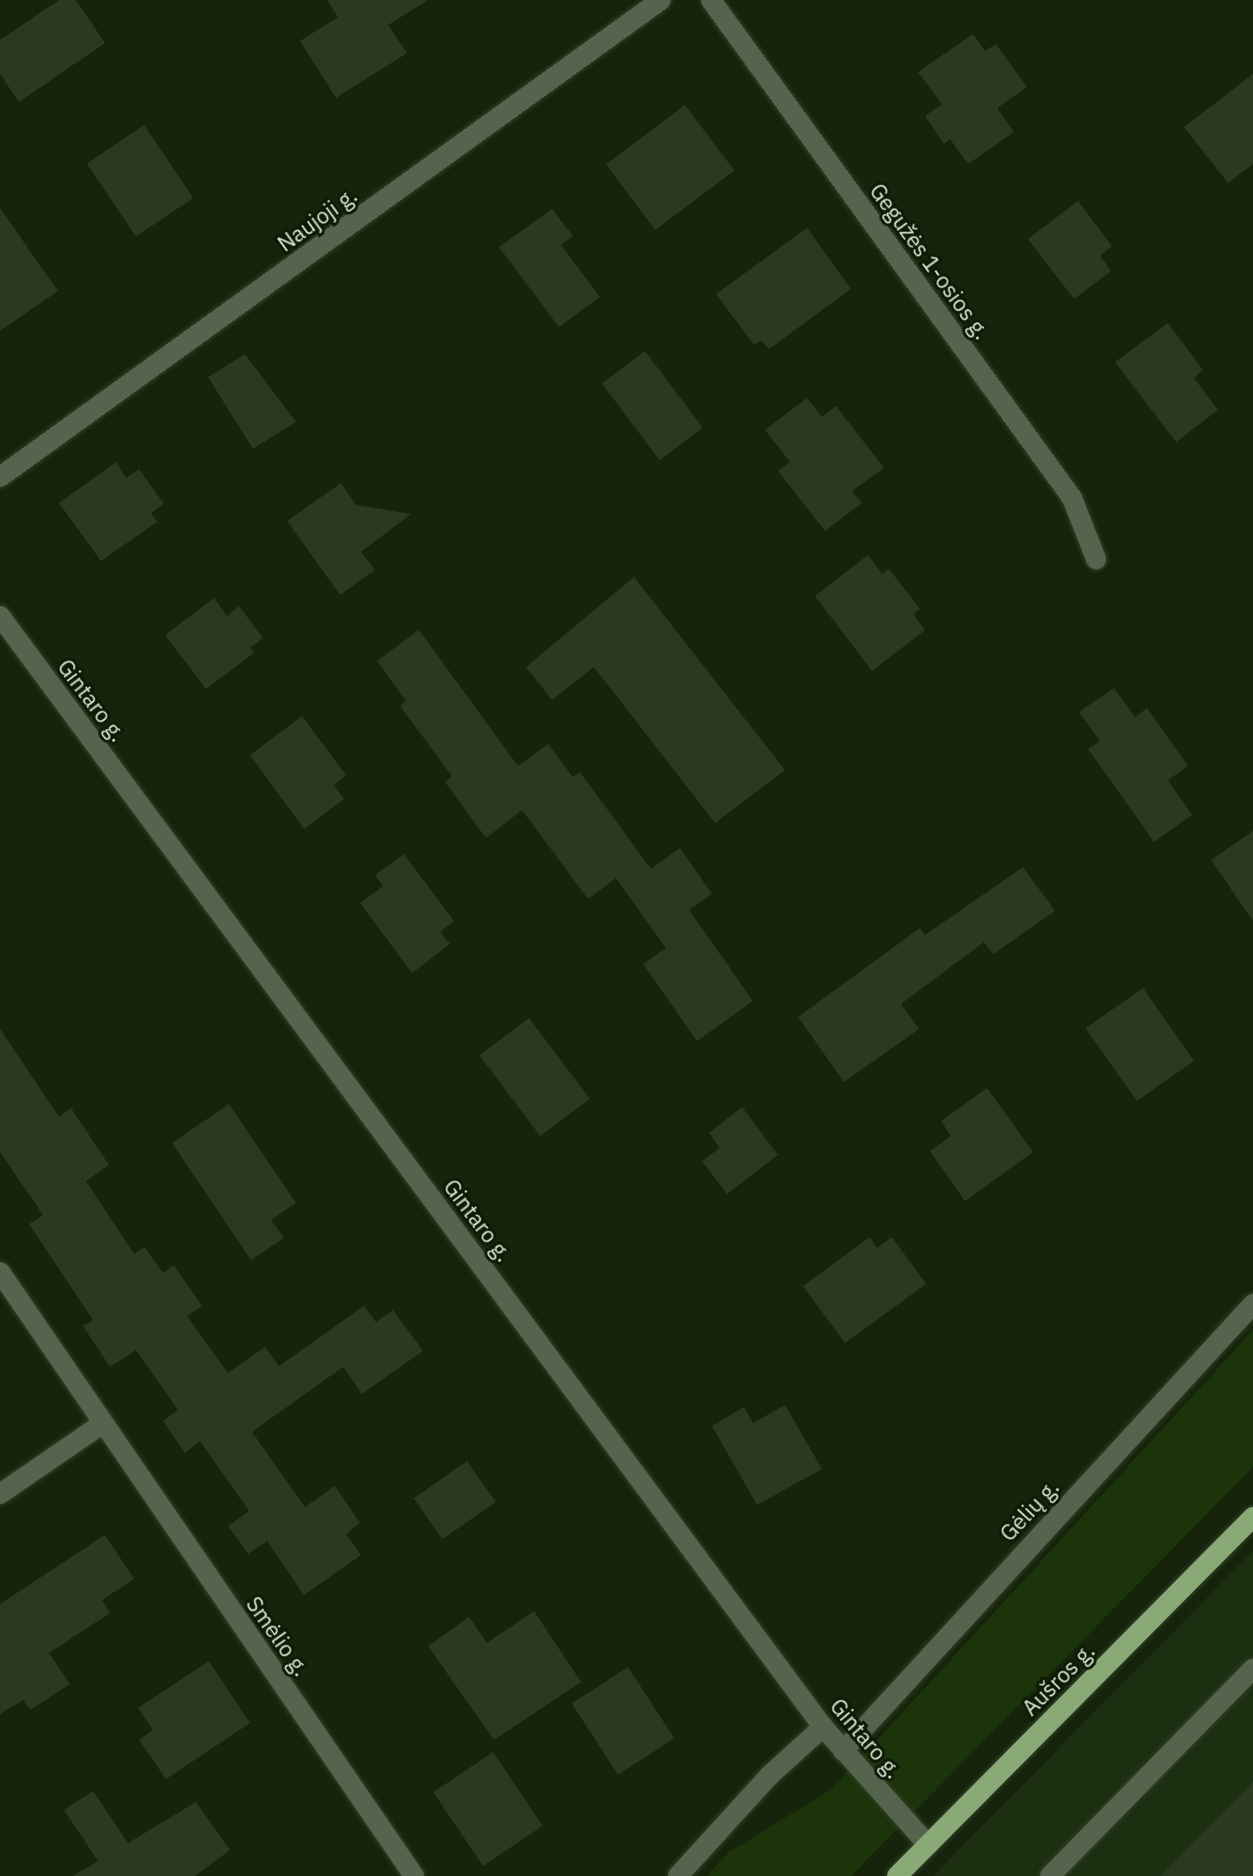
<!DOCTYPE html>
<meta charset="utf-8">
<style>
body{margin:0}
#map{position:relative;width:1253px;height:1876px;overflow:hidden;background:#16240c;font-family:"IBM Plex Sans",sans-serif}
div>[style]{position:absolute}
.built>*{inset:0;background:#1c2f10}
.green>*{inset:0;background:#1c340a}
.building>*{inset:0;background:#2a3a21;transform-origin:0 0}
.roads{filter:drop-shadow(0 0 2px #323f28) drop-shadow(0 0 2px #323f28)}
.minor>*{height:20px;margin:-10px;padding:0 10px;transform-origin:10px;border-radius:10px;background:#55644c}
.major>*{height:20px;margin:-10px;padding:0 10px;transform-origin:10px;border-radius:10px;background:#89a976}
span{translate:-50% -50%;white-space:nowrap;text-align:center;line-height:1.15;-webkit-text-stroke:6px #0d1b04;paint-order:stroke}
.street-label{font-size:22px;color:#dbe5d6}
</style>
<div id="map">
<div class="built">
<i style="clip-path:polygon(1253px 1551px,1253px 1876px,933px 1876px)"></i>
</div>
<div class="green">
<i style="clip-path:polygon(1253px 1330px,1253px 1467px,851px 1876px,707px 1876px,729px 1852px,832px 1789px)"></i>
</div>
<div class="building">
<i style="clip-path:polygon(59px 0,76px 0,105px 43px,19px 102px,0 74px,0 40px)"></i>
<i style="clip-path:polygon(327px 0,428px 0,388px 25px,407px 53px,336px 98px,300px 41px,338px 17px)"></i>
<i style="clip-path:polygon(973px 34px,985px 51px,996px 44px,1027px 87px,997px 108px,1014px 132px,968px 164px,950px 139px,944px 144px,925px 116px,942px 104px,918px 72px)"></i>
<i style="clip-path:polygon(1253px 74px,1253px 164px,1228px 183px,1184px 127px)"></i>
<i style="left:685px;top:105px;width:82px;height:99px;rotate:53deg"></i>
<i style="left:144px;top:125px;width:88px;height:69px;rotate:56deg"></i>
<i style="clip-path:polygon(1078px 201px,1112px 246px,1100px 256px,1111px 271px,1074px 299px,1028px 239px)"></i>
<i style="clip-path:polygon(0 208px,58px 291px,0 331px)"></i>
<i style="clip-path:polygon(552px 209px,573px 236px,561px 245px,600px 297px,559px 327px,499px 247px)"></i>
<i style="clip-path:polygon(807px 228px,851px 289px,769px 349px,761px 340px,754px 345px,716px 294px)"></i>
<i style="clip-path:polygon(1168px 323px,1203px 370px,1194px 378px,1218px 410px,1176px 442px,1115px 362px)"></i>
<i style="left:645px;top:351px;width:96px;height:54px;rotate:53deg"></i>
<i style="clip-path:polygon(245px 354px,296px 422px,253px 449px,208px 377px)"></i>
<i style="clip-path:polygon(807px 398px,822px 417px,836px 406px,884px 468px,852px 491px,862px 503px,825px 531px,778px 471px,790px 462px,765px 430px)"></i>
<i style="clip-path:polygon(116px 462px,126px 478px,139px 469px,164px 504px,151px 513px,157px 522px,101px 561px,59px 503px)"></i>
<i style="clip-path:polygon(341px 483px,356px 505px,411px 514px,361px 552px,375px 570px,340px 595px,287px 521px)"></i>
<i style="clip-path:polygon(868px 555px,882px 574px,889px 569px,920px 609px,913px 614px,925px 630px,872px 671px,815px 596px)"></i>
<i style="clip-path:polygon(634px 577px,785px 770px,715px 823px,594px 667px,552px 700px,526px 667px)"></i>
<i style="clip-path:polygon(214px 598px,227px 616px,239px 606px,263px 638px,250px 648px,254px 653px,206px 689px,165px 635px)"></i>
<i style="clip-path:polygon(419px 630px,518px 766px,548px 744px,573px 777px,580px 772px,651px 869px,680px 848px,712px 894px,689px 910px,753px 1001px,697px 1041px,643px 964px,666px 948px,616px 878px,588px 899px,522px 810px,486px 838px,445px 782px,452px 776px,400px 706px,406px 701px,377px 661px)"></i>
<i style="clip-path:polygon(1114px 688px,1135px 717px,1147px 708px,1188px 766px,1168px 780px,1192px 815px,1154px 842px,1088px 749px,1100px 741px,1079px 712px)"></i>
<i style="clip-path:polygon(302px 716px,346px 775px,334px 785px,344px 799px,304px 829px,250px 755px)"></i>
<i style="clip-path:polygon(1253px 831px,1253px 921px,1211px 860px)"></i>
<i style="clip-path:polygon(404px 854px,454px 921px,440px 932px,450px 944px,412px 973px,360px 903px,383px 886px,375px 875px)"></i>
<i style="clip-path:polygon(1023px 867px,1055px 911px,993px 954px,984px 942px,901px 1004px,919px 1029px,844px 1082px,798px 1017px,920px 928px,925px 935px)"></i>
<i style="left:1143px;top:988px;width:89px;height:70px;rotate:55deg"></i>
<i style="left:529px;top:1018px;width:101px;height:62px;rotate:53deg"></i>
<i style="clip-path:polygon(0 1029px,59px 1117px,71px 1108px,109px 1165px,86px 1181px,134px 1254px,145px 1247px,163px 1273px,174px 1265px,202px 1306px,187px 1316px,228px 1373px,265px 1347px,279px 1366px,364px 1306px,376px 1322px,393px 1310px,423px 1351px,362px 1394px,343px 1367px,252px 1432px,305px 1507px,335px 1486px,360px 1523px,346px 1534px,361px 1555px,304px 1595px,267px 1541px,248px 1554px,228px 1526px,249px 1511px,200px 1441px,185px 1453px,163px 1421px,178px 1410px,136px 1350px,110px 1367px,83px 1326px,93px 1320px,29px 1224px,43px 1215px,0 1152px)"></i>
<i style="clip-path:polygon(987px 1088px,1033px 1152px,965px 1201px,930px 1151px,951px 1136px,941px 1121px)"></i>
<i style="clip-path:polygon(229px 1104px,296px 1203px,271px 1220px,284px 1238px,251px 1260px,172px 1143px)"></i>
<i style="clip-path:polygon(742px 1107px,778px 1155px,727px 1194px,702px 1161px,720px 1148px,709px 1133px)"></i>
<i style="clip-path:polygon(870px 1237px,877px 1248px,892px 1237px,926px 1284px,845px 1343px,803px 1286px)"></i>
<i style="clip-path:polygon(785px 1405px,822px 1469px,757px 1505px,712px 1426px,744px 1407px,753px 1423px)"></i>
<i style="left:467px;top:1461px;width:50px;height:65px;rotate:55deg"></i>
<i style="clip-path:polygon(105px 1535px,134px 1579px,102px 1600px,110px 1613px,49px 1653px,70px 1684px,30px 1710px,23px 1700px,0 1714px,0 1604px)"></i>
<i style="clip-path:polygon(534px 1611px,581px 1682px,494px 1740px,428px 1646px,469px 1617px,487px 1643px)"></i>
<i style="clip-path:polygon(209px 1661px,250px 1723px,166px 1779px,139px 1740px,153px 1730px,138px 1708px)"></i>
<i style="left:628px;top:1667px;width:85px;height:67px;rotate:57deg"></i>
<i style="left:493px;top:1752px;width:89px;height:72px;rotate:56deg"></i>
<i style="clip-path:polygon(1253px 1782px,1253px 1876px,1160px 1876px)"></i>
<i style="clip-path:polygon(93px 1791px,128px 1843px,196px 1802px,230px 1850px,195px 1876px,73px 1876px,98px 1861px,64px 1810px)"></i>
</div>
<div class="roads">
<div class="minor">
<i style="left:711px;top:0;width:615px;rotate:54.06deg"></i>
<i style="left:1072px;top:498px;width:66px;rotate:68.5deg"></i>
<i style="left:0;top:477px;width:815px;rotate:-35.82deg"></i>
<i style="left:0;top:616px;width:1383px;rotate:53.47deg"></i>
<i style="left:823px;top:1727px;width:158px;rotate:48.3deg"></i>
<i style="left:0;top:1272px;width:732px;rotate:55.57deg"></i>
<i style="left:0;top:1494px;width:124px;rotate:-34.5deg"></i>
<i style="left:843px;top:1751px;width:607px;rotate:-47.47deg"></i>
<i style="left:678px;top:1876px;width:137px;rotate:-47.7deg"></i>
<i style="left:770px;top:1775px;width:72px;rotate:-42.2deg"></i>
<i style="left:1050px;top:1876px;width:290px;rotate:-45.6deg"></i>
</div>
<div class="major">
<i style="left:897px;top:1876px;width:506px;rotate:-45.24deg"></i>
</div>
</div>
<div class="street-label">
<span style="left:317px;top:219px;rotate:-36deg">Naujoji g.</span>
<span style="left:930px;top:261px;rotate:54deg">Gegužės 1-osios g.</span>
<span style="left:92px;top:700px;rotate:53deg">Gintaro g.</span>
<span style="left:478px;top:1220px;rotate:53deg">Gintaro g.</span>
<span style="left:1029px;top:1510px;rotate:-47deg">Gėlių g.</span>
<span style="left:278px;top:1636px;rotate:55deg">Smėlio g.</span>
<span style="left:1058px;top:1679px;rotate:-45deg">Aušros g.</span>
<span style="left:866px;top:1738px;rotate:50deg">Gintaro g.</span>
</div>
</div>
